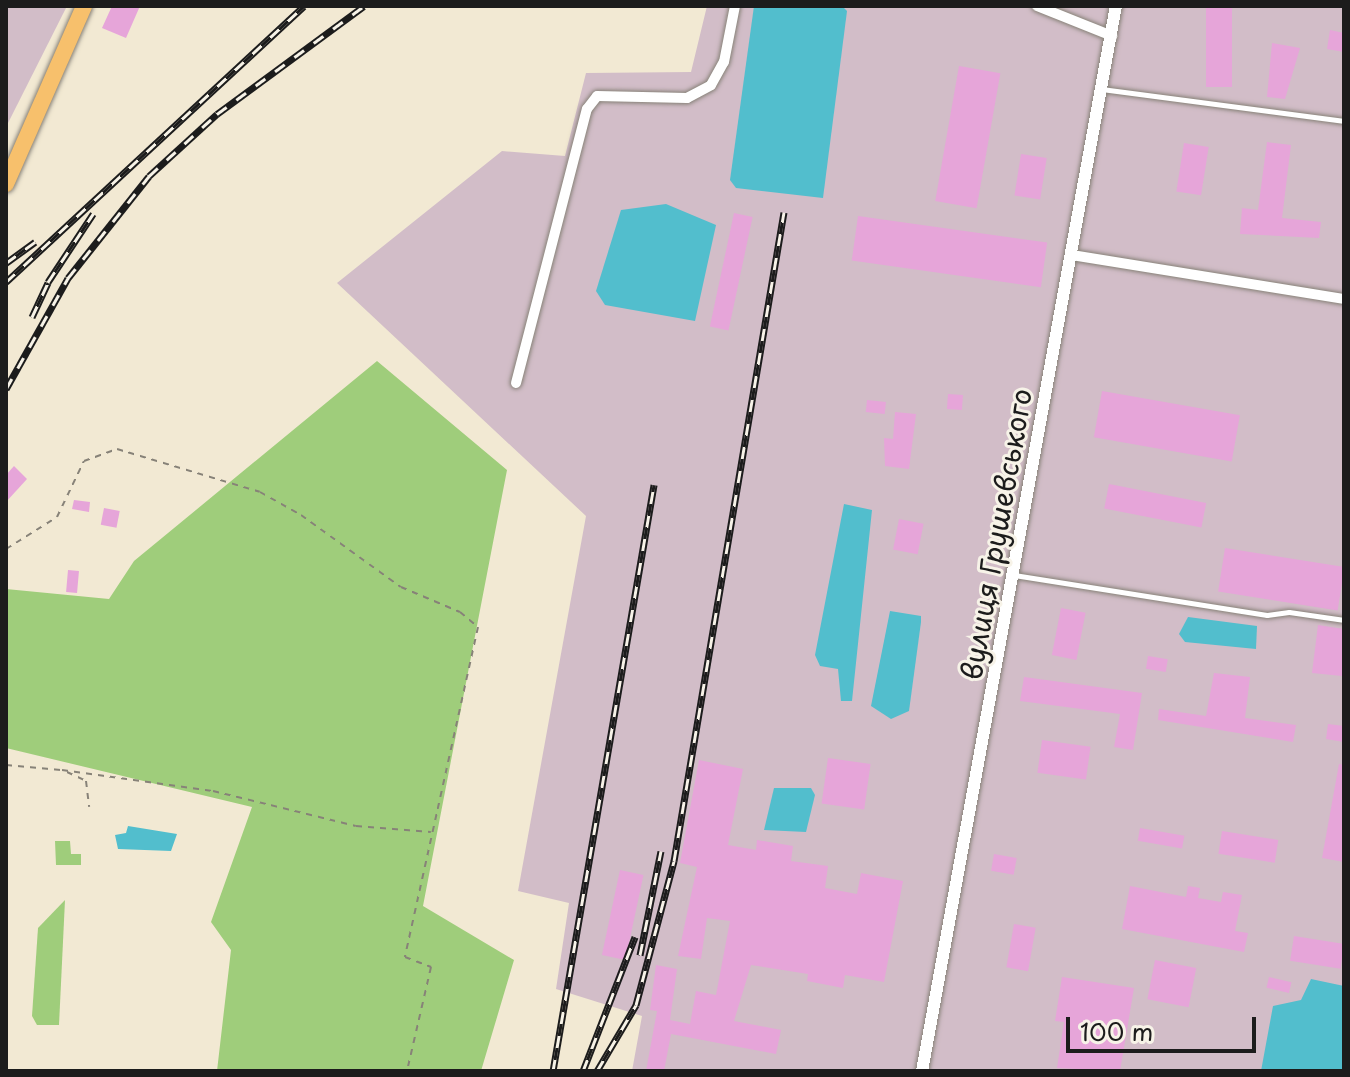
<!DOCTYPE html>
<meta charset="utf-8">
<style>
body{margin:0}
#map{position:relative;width:1350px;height:1077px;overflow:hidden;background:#f2e9d3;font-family:"Playpen Sans",sans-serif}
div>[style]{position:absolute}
.industrial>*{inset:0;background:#d2bdc8}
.green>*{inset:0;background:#9fcd7b}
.water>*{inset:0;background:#52becd}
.building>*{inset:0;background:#e6a5d9;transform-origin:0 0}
.path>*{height:2px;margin-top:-1px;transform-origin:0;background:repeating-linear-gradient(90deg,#878278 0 6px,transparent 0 12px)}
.roads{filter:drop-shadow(0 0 2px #878278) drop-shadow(0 0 2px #878278)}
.service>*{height:5px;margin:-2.5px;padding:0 2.5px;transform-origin:2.5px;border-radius:2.5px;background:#fff}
.minor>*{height:10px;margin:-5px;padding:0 5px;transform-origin:5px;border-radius:5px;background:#fff}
.tertiary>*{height:12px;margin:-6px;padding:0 6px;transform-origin:6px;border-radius:6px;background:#fff}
.trunk>*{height:16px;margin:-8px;padding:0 8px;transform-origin:8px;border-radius:8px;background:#f7c06c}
.rail>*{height:7px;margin-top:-3.5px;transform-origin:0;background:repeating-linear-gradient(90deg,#f7f3e8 0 12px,#1c1c1c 0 24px);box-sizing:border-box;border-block:2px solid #1c1c1c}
span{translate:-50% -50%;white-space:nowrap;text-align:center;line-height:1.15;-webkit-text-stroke:6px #f7f3e8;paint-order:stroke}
.street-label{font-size:28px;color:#1c1c1c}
.frame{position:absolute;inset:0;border:8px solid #1c1c1c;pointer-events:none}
.scale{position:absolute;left:1066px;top:1017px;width:190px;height:36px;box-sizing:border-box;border:4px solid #1c1c1c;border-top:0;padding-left:10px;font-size:24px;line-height:28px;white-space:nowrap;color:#1c1c1c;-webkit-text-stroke:6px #f7f3e8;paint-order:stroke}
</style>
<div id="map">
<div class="industrial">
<i style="clip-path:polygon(6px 6px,67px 6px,6px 127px)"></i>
<i style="clip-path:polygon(707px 6px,1344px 6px,1344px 1071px,632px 1071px,642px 1016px,556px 989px,569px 903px,518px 891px,586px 516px,337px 283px,502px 151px,565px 156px,586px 73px,691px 72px)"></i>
</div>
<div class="green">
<i style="clip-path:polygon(377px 361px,507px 470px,423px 906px,514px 960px,481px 1071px,217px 1071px,231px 950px,211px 922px,252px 807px,6px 748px,6px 589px,109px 599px,134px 561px)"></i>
<i style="clip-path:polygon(55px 841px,70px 841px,71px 854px,81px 854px,81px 865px,56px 865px)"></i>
<i style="clip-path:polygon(65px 900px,59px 1025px,37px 1025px,32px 1016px,38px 928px)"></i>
</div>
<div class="water">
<i style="clip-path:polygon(754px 6px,842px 6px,847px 11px,823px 198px,736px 188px,730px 180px)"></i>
<i style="clip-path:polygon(666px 204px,716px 225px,695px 321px,605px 305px,596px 291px,621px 210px)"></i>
<i style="clip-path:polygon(844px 504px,872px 510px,852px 701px,841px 701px,838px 669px,820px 666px,815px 655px)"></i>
<i style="clip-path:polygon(890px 611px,921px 616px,921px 622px,909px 711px,891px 719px,871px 706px)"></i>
<i style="clip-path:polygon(1188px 617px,1257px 626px,1256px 649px,1185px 642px,1179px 634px)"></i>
<i style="clip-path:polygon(774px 788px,811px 788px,815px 795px,806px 832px,764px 830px)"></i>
<i style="clip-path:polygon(128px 826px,177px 834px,171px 851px,118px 849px,115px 835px,126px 833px)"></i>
<i style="clip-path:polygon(1311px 979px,1344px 986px,1344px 1071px,1261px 1071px,1273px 1006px,1301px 1000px)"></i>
</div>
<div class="building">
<i style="clip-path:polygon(112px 6px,140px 6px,126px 38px,102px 28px)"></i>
<i style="left:1206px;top:6px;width:26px;height:81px"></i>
<i style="clip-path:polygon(1330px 30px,1344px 33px,1344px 52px,1327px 49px)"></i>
<i style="clip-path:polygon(1272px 43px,1300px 48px,1285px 99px,1267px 97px)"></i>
<i style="left:959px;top:66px;width:42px;height:137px;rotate:10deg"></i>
<i style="clip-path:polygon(1267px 142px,1291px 145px,1282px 218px,1321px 222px,1319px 238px,1240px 234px,1242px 208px,1258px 210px)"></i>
<i style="left:1184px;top:143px;width:25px;height:49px;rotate:9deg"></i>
<i style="left:1021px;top:154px;width:26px;height:42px;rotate:9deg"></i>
<i style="left:734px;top:213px;width:19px;height:116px;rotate:12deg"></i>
<i style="left:858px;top:216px;width:191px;height:45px;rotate:8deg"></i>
<i style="left:1102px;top:391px;width:140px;height:47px;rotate:10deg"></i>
<i style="left:948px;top:394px;width:15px;height:15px;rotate:4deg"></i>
<i style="left:867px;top:400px;width:19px;height:12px;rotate:6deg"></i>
<i style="clip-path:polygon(895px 412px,916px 414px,909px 469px,885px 466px,884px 438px,893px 439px)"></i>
<i style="clip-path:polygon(14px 466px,27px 479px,6px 502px,6px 475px)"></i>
<i style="left:1109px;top:484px;width:99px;height:25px;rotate:11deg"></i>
<i style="clip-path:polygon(74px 500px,90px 502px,89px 512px,72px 509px)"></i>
<i style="left:104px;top:508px;width:16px;height:17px;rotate:11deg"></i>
<i style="left:899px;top:519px;width:25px;height:31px;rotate:11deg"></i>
<i style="left:1225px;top:548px;width:121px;height:44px;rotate:9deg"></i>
<i style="left:68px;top:570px;width:11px;height:22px;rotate:5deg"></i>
<i style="left:1061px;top:608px;width:25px;height:48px;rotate:11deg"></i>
<i style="clip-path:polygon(1318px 625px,1344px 629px,1342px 676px,1312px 673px)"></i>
<i style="left:1148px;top:656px;width:20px;height:13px;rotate:9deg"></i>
<i style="clip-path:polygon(1214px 673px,1250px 677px,1245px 718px,1296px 725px,1293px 742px,1158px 720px,1159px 709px,1206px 716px)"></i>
<i style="clip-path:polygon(1024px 677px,1142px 693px,1133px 750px,1114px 747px,1120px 714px,1020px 701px)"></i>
<i style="clip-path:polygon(1328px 724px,1344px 726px,1344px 742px,1326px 739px)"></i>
<i style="left:1042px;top:740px;width:49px;height:33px;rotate:8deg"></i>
<i style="left:828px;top:758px;width:43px;height:46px;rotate:8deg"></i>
<i style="clip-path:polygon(699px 760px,743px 769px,728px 845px,756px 850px,757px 840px,793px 846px,791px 861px,828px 866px,825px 888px,857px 894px,861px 873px,903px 881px,884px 982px,845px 975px,843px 988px,807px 981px,808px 974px,751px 965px,734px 1021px,781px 1030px,776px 1054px,671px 1034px,664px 1071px,646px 1071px,657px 1011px,650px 1010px,656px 965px,677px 969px,670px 1020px,690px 1024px,696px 991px,716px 995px,730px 921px,707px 918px,701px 959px,678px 956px,697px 867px,680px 863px)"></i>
<i style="clip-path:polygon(1339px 764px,1344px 765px,1344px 862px,1322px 858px)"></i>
<i style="left:1140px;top:828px;width:45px;height:13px;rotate:10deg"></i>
<i style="left:1222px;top:831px;width:57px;height:23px;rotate:9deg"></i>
<i style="left:994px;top:854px;width:23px;height:17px;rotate:10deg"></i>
<i style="left:620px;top:870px;width:24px;height:87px;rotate:12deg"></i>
<i style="clip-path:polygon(1130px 886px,1186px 897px,1188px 886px,1200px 888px,1198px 898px,1221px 902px,1223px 892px,1242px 895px,1235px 931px,1248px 933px,1244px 952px,1122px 929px)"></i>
<i style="left:1014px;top:924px;width:22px;height:44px;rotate:10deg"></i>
<i style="left:1294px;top:936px;width:51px;height:25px;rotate:9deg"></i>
<i style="left:1155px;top:960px;width:42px;height:40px;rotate:11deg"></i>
<i style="clip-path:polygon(1062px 977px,1134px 988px,1120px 1071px,1057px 1068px,1064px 1022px,1055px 1021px)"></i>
<i style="left:1269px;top:977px;width:23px;height:11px;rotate:13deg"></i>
</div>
<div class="path">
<i style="left:6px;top:549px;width:60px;rotate:-32.1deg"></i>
<i style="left:57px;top:517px;width:62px;rotate:-64.3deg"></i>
<i style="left:84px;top:461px;width:35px;rotate:-20deg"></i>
<i style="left:117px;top:449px;width:149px;rotate:16.7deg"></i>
<i style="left:260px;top:492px;width:47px;rotate:29.3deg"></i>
<i style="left:301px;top:515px;width:123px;rotate:35.8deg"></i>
<i style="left:401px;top:587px;width:64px;rotate:23deg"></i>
<i style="left:460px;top:612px;width:23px;rotate:40deg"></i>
<i style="left:478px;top:627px;width:338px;rotate:102.5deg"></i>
<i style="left:405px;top:957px;width:28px;rotate:21deg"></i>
<i style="left:431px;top:967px;width:107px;rotate:103deg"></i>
<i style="left:6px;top:765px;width:55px;rotate:5.2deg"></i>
<i style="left:62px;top:770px;width:152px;rotate:7.9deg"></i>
<i style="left:213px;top:791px;width:147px;rotate:13.8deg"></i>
<i style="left:356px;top:826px;width:75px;rotate:4.6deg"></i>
<i style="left:67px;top:772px;width:21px;rotate:25deg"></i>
<i style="left:86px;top:781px;width:26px;rotate:83deg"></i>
</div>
<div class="roads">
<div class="service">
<i style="left:1102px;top:89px;width:244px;rotate:7.5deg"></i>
<i style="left:1014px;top:575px;width:256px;rotate:9deg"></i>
<i style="left:1267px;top:615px;width:22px;rotate:-8deg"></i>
<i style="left:1289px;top:612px;width:56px;rotate:8.3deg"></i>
</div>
<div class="minor">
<i style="left:1037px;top:6px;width:81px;rotate:21.8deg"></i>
<i style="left:1072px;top:255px;width:276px;rotate:9.2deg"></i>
<i style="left:516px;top:383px;width:283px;rotate:-75.5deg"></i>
<i style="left:587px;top:109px;width:16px;rotate:-52deg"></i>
<i style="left:597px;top:96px;width:90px;rotate:1.3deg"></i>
<i style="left:687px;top:98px;width:27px;rotate:-28deg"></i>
<i style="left:711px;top:85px;width:26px;rotate:-61deg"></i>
<i style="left:724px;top:62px;width:57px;rotate:-78.9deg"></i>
</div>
<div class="tertiary">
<i style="left:922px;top:1071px;width:1083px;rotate:-79.68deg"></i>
</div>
<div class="trunk">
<i style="left:6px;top:184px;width:194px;rotate:-66.3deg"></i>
</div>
</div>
<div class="rail">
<i style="left:6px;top:263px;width:36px;rotate:-36deg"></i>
<i style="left:6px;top:282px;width:406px;rotate:-42.8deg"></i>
<i style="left:32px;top:317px;width:38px;rotate:-65deg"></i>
<i style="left:48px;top:282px;width:82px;rotate:-56.5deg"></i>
<i style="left:6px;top:389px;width:127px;rotate:-60.8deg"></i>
<i style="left:68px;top:278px;width:130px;rotate:-51.5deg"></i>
<i style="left:149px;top:176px;width:92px;rotate:-42.4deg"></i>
<i style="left:217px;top:114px;width:182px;rotate:-36.3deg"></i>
<i style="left:640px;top:955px;width:106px;rotate:-78.6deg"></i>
<i style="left:553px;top:1071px;width:595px;rotate:-80.22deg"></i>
<i style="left:583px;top:1071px;width:144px;rotate:-68.8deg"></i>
<i style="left:597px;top:1071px;width:77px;rotate:-59.4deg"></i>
<i style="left:636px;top:1005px;width:149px;rotate:-75.2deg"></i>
<i style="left:674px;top:861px;width:658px;rotate:-80.38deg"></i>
</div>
<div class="street-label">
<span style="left:996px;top:534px;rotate:-80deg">вулиця Грушевського</span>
</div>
<div class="frame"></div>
<div class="scale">100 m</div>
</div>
